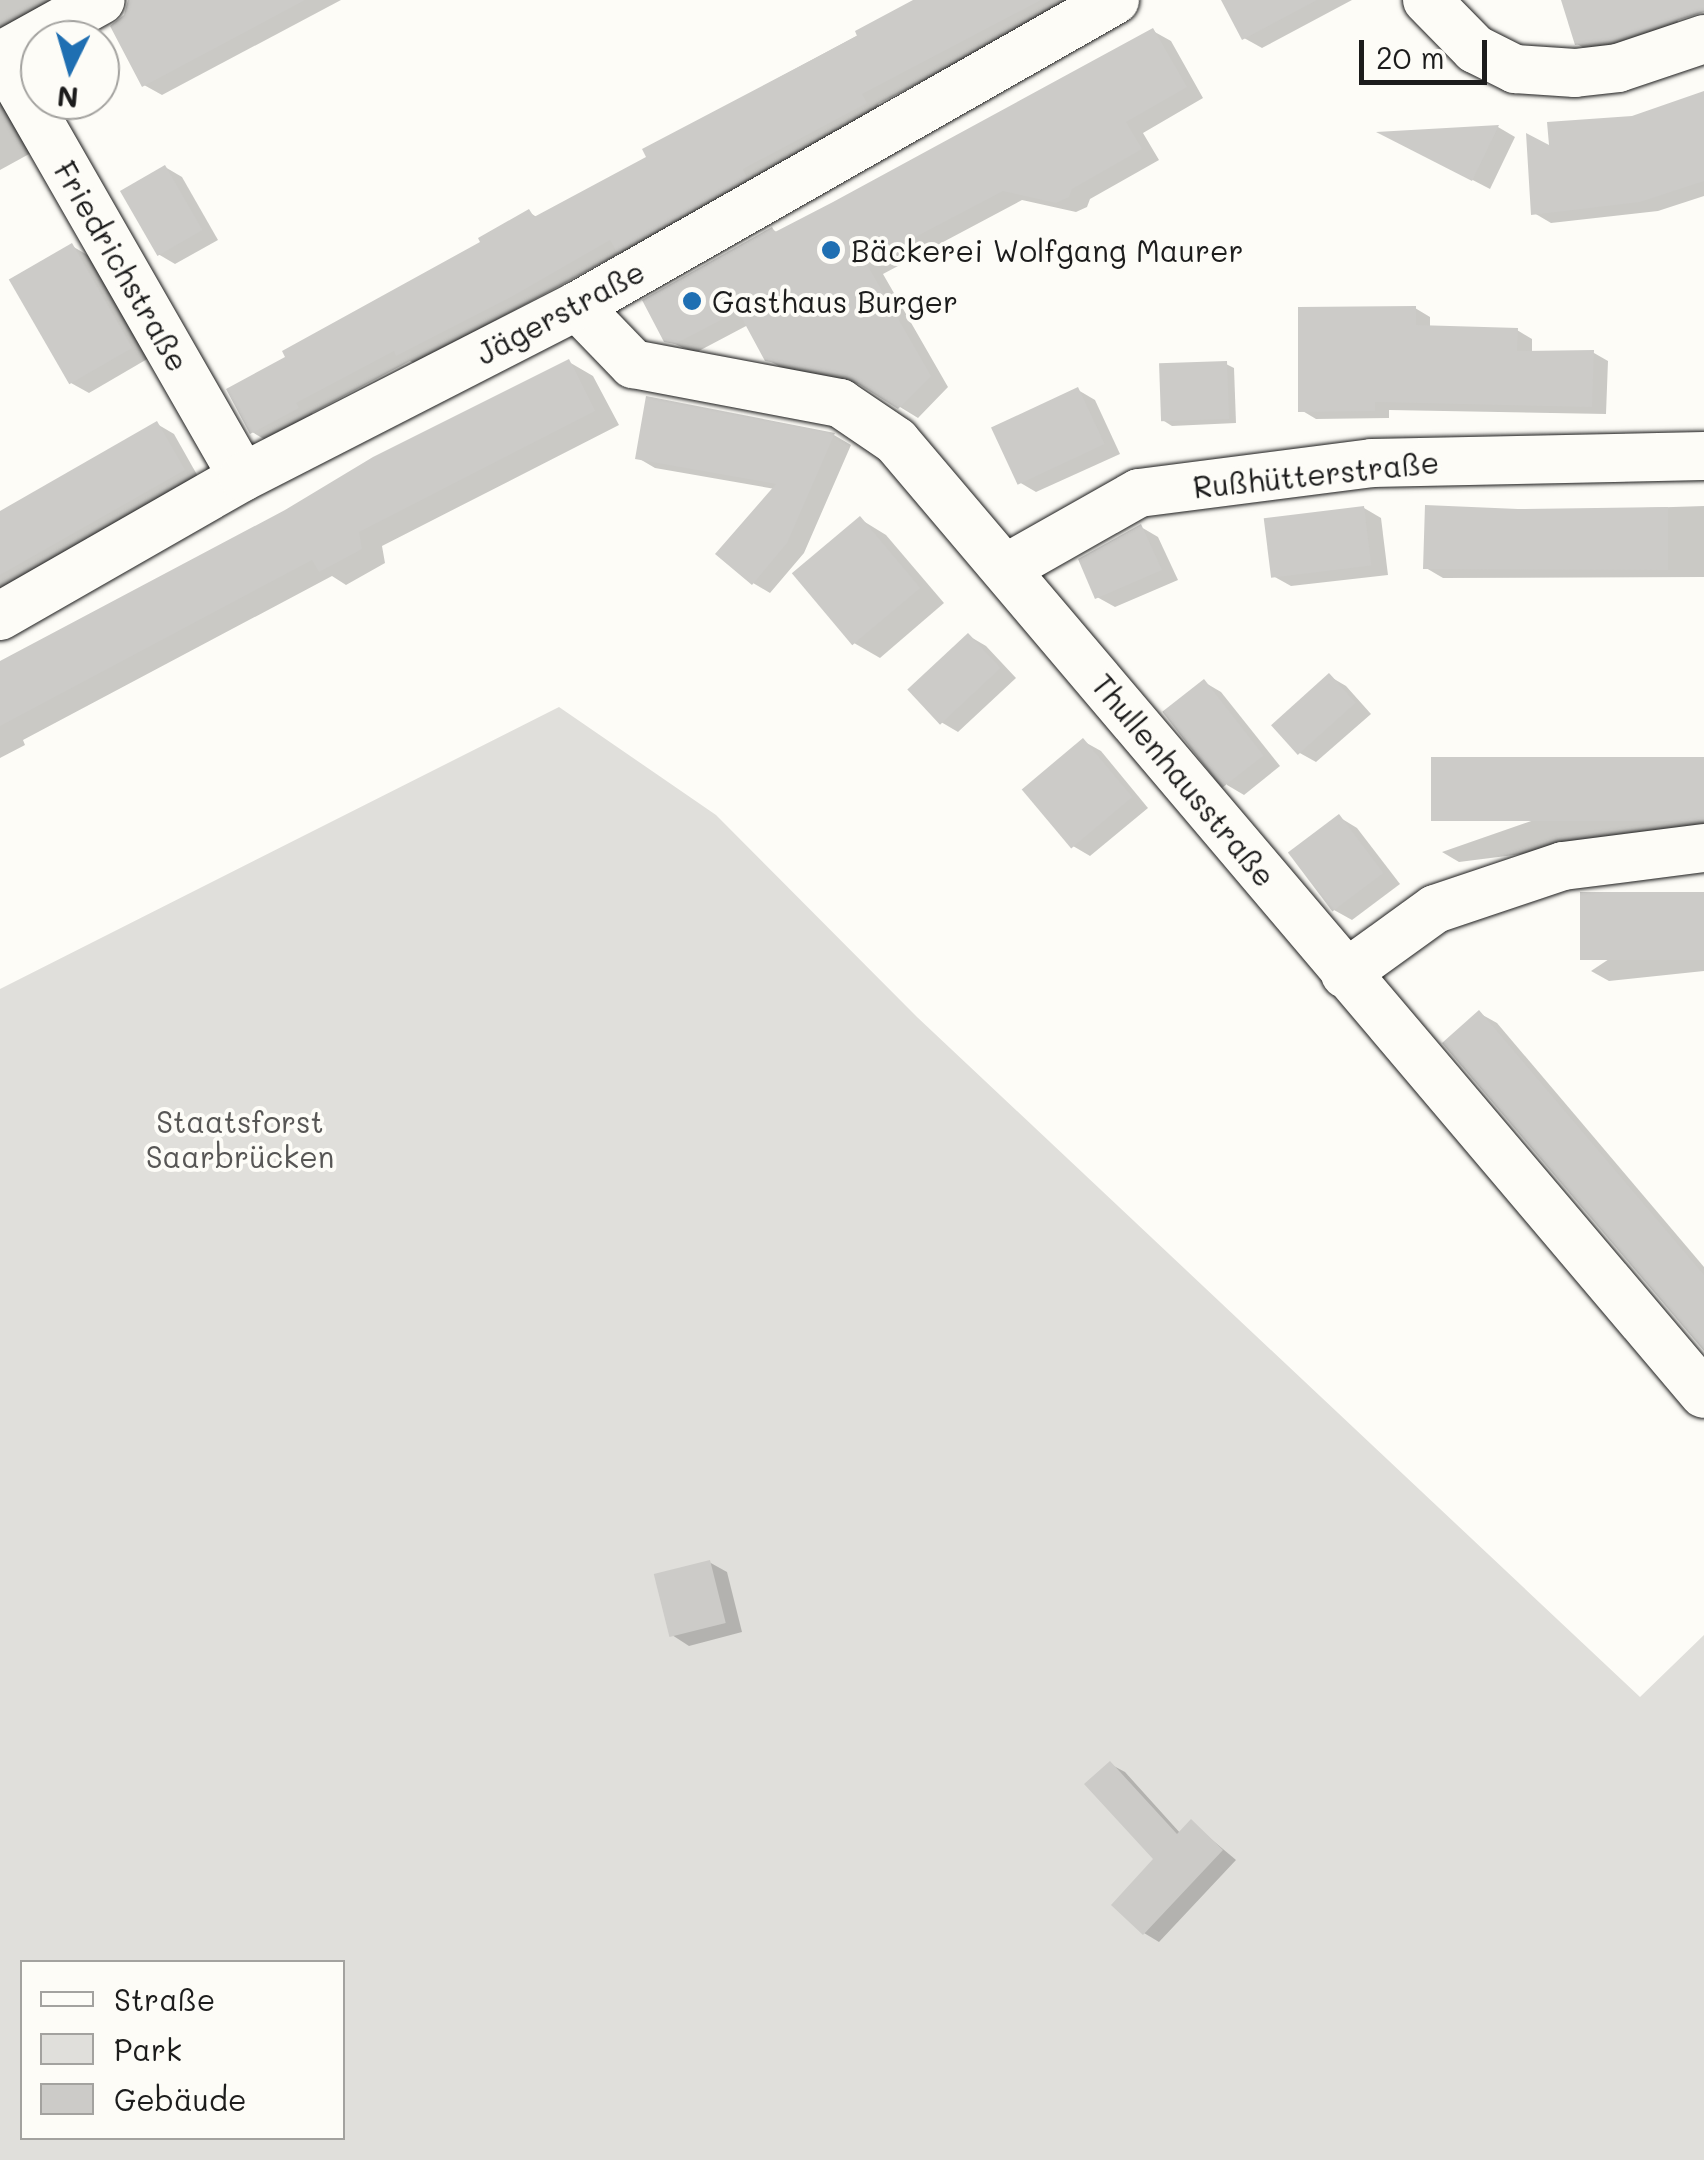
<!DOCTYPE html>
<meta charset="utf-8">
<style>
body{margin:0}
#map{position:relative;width:1704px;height:2160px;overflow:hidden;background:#fdfcf7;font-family:Mali,sans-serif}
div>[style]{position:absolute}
.green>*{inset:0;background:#e0dfdb}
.shadow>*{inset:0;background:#0003}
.building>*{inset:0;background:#cccbc8;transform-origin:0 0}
.roads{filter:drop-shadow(0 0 2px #1c1c1c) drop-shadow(0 0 2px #1c1c1c)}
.street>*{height:48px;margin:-24px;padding:0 24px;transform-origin:24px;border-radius:24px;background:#fdfcf7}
.dots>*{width:28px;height:28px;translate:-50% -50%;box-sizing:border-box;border:5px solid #fdfcf7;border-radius:50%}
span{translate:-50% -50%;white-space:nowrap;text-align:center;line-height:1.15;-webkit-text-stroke:8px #fdfcf7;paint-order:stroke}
.poi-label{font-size:30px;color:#1c1c1c}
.left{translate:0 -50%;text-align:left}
.street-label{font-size:30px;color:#1c1c1c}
.park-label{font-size:30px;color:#575655}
.legend{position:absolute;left:20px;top:1960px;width:325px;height:180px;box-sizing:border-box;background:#fdfcf7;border:2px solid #a3a29f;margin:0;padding:12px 18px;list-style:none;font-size:30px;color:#1c1c1c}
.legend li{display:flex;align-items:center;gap:20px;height:50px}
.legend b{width:50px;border:2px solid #a3a29f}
.north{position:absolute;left:20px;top:20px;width:100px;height:100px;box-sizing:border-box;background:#fdfcf7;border:2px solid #a3a29f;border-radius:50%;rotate:185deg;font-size:28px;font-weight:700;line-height:40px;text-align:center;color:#1c1c1c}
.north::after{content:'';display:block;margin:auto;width:35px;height:45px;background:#1f6fb2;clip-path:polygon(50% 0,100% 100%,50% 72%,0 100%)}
.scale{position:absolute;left:1359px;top:40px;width:128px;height:45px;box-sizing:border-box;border:5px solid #1c1c1c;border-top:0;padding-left:12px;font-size:30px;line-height:35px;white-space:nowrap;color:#1c1c1c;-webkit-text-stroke:8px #fdfcf7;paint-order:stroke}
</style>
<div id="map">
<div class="green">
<i style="clip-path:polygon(evenodd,559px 707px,716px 815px,917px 1017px,1640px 1697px,1704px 1635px,1704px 2160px,0 2160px,0 989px,559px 707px,22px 1962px,342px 1962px,342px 2138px,22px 2138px,22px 1962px)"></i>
</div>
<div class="shadow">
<i style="clip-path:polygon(0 0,76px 0,0 41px)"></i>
<i style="clip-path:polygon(131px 0,341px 0,162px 95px,144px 85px,127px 15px)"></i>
<i style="clip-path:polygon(923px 0,1082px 0,878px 104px,882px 113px,636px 260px,622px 252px,415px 364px,410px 361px,312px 413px,315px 418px,269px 442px,252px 432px,483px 243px,529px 212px,538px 218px,650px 158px,645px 150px)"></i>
<i style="clip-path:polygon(1224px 0,1352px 0,1262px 48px,1244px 38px)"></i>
<i style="clip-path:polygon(1564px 0,1672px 0,1681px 33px,1595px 54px,1577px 44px)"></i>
<i style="clip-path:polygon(1153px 31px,1171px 41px,1203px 98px,1143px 133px,1159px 160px,1090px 199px,1087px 207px,1076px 212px,1022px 200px,883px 274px,948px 387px,918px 418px,864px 385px,786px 370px,766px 359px,748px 325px,695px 353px,666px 340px,772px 229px,778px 233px)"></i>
<i style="clip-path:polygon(1704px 96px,1704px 196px,1658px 211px,1551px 223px,1534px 213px,1552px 149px)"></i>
<i style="clip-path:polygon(0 97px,31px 153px,0 170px)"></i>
<i style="clip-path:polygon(1498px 127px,1515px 137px,1490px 189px,1384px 134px)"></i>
<i style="clip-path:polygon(165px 167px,182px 177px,218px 240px,175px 264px,158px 254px)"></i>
<i style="clip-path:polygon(72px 246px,89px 256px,149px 358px,89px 393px,71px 383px)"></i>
<i style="clip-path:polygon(1415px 308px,1430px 317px,1430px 328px,1517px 330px,1532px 339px,1532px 353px,1594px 353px,1608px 361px,1606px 414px,1389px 410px,1389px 418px,1316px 419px,1301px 410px)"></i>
<i style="clip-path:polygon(569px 362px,593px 376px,619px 425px,382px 546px,385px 563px,346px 585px,332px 576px,23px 740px,25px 745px,0 758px,0 664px)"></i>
<i style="clip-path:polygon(1226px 364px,1234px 368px,1236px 423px,1172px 426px,1164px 421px)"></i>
<i style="clip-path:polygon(1078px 390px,1095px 400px,1120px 454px,1036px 492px,1019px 482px)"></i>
<i style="clip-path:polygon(648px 399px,834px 435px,851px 445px,804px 553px,770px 593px,753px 583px,775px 489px,655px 468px,638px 458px)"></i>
<i style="clip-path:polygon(157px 424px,174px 434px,200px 480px,0 592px,0 513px)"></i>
<i style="clip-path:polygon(1704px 506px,1704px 577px,1443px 578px,1426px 568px,1518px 512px)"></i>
<i style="clip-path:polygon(1364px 508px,1381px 518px,1388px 575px,1291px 586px,1273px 576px)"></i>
<i style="clip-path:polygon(860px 519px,886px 535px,944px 603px,880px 658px,854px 643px)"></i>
<i style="clip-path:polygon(1141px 527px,1158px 537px,1178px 580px,1115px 607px,1097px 597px)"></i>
<i style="clip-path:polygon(969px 636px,986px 646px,1016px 678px,958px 732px,941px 722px)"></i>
<i style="clip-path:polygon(1329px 676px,1346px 686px,1371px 714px,1316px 762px,1298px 752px)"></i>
<i style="clip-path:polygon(1204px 682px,1221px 692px,1280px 766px,1244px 795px,1227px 785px)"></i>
<i style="clip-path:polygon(1083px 741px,1101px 751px,1148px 808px,1090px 856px,1073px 846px)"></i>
<i style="clip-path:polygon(1704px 761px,1704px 831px,1459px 862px,1442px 852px)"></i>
<i style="clip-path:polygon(1339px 817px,1357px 828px,1400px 884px,1352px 920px,1334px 910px)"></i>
<i style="clip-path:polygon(1704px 896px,1704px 971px,1609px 981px,1591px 971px)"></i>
<i style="clip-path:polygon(1479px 1013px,1497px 1023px,1704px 1267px,1704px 1348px)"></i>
<i style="clip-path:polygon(709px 1562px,727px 1572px,742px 1632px,689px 1646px,672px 1635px)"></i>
<i style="clip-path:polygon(1110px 1764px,1125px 1772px,1181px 1834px,1191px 1822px,1236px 1860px,1159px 1942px,1144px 1933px,1157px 1859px)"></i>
</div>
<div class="building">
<i style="clip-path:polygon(128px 0,305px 0,142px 87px,110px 26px,124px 15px)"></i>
<i style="clip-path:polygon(913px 0,1041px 0,862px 94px,867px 103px,743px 169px,747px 178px,617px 252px,610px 240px,511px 297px,396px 356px,394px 351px,296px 403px,299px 408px,250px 434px,226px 389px,285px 357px,282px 351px,480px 242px,478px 238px,529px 209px,534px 217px,646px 157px,642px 149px,857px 36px,855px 31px)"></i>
<i style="clip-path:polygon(1221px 0,1317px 0,1242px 40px)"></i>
<i style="clip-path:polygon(1561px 0,1704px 0,1704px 12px,1612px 41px,1575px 45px)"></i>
<i style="clip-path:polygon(1153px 28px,1187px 87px,1126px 122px,1142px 149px,1072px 189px,1069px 197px,1056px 203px,1003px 191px,866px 263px,931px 376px,898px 409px,846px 376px,765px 361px,738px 311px,675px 344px,664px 342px,642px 300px,772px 227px,775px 232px,833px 202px)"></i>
<i style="clip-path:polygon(1704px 91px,1704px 181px,1640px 202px,1531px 215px,1526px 133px,1549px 145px,1547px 122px,1632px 116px)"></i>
<i style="clip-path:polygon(1499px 125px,1472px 181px,1376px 132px)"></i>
<i style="left:165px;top:165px;width:75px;height:52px;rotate:60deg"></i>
<i style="left:72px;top:243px;width:121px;height:73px;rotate:60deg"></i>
<i style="clip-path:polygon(1416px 306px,1416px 325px,1518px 328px,1517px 351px,1594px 350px,1592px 407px,1375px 402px,1375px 411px,1298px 412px,1298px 307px)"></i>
<i style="clip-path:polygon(569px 359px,595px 411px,359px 532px,362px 549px,319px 572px,312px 560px,0 726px,0 661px,285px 510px,373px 457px)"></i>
<i style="left:1227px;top:361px;width:58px;height:68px;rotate:88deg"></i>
<i style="left:1078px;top:387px;width:63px;height:96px;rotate:65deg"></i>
<i style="clip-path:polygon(646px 396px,835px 433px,787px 543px,752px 585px,715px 554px,776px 484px,635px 459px)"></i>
<i style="clip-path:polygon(157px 421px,185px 470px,0 575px,0 511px)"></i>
<i style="clip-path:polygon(1425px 505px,1518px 509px,1668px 507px,1668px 570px,1423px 569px)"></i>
<i style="left:1364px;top:506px;width:60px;height:101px;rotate:83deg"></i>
<i style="left:860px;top:516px;width:94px;height:89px;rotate:50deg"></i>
<i style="clip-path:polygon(1141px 524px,1162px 570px,1095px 599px,1078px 559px)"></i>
<i style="left:968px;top:633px;width:48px;height:83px;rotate:47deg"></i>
<i style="left:1329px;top:673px;width:40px;height:78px;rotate:48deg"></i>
<i style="left:1204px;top:679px;width:97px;height:53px;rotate:52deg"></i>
<i style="left:1083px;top:738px;width:77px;height:80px;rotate:50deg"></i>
<i style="left:1704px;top:757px;width:64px;height:273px;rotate:90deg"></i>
<i style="left:1339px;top:814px;width:74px;height:64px;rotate:53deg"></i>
<i style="left:1704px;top:892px;width:68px;height:124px;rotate:90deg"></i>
<i style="clip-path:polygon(1479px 1010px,1704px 1275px,1704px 1351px,1442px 1043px)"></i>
<i style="left:710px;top:1560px;width:65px;height:58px;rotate:76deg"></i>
<i style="clip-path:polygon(1110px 1761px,1177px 1834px,1191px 1819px,1223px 1850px,1143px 1935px,1111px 1905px,1153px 1859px,1084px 1784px)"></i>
</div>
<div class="roads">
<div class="street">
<i style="left:1427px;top:0;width:69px;rotate:45.6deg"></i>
<i style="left:1475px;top:49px;width:45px;rotate:26.6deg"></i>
<i style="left:1515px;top:69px;width:60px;rotate:3.8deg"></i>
<i style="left:1575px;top:73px;width:43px;rotate:-6.6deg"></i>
<i style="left:1618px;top:68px;width:91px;rotate:-18.6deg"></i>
<i style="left:1px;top:55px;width:486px;rotate:60.2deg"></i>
<i style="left:0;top:56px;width:115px;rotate:-29deg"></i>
<i style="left:577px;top:306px;width:81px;rotate:46deg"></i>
<i style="left:633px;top:364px;width:211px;rotate:10.7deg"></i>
<i style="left:840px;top:403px;width:68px;rotate:34.2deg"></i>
<i style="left:896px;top:441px;width:1249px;rotate:49.71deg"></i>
<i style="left:1008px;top:567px;width:150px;rotate:-29.5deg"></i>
<i style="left:1139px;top:493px;width:235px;rotate:-7.3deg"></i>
<i style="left:1372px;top:463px;width:332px;rotate:-1.2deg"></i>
<i style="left:0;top:616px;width:280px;rotate:-29.8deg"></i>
<i style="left:243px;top:477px;width:375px;rotate:-27.1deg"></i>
<i style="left:577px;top:306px;width:619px;rotate:-29.63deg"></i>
<i style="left:1345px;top:974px;width:111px;rotate:-35.8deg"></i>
<i style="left:1435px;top:909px;width:135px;rotate:-18.6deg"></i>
<i style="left:1563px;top:866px;width:142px;rotate:-7.3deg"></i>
</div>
</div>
<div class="dots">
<i style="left:831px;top:250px;background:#1f6fb2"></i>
<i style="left:692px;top:301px;background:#1f6fb2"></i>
</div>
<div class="poi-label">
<span class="left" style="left:851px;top:250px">Bäckerei Wolfgang Maurer</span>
<span class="left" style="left:712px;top:301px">Gasthaus Burger</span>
</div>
<div class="street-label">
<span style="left:122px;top:266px;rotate:60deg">Friedrichstraße</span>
<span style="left:560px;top:312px;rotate:-28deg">Jägerstraße</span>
<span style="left:1316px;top:474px;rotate:-6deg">Rußhütterstraße</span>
<span style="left:1184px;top:780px;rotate:50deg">Thullenhausstraße</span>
</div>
<div class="park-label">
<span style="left:240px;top:1138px">Staatsforst<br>Saarbrücken</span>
</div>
<ul class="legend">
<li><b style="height:12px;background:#fdfcf7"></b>Straße</li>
<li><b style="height:28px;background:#e0dfdb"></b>Park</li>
<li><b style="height:28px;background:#cccbc8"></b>Gebäude</li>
</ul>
<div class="north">N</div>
<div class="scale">20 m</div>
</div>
